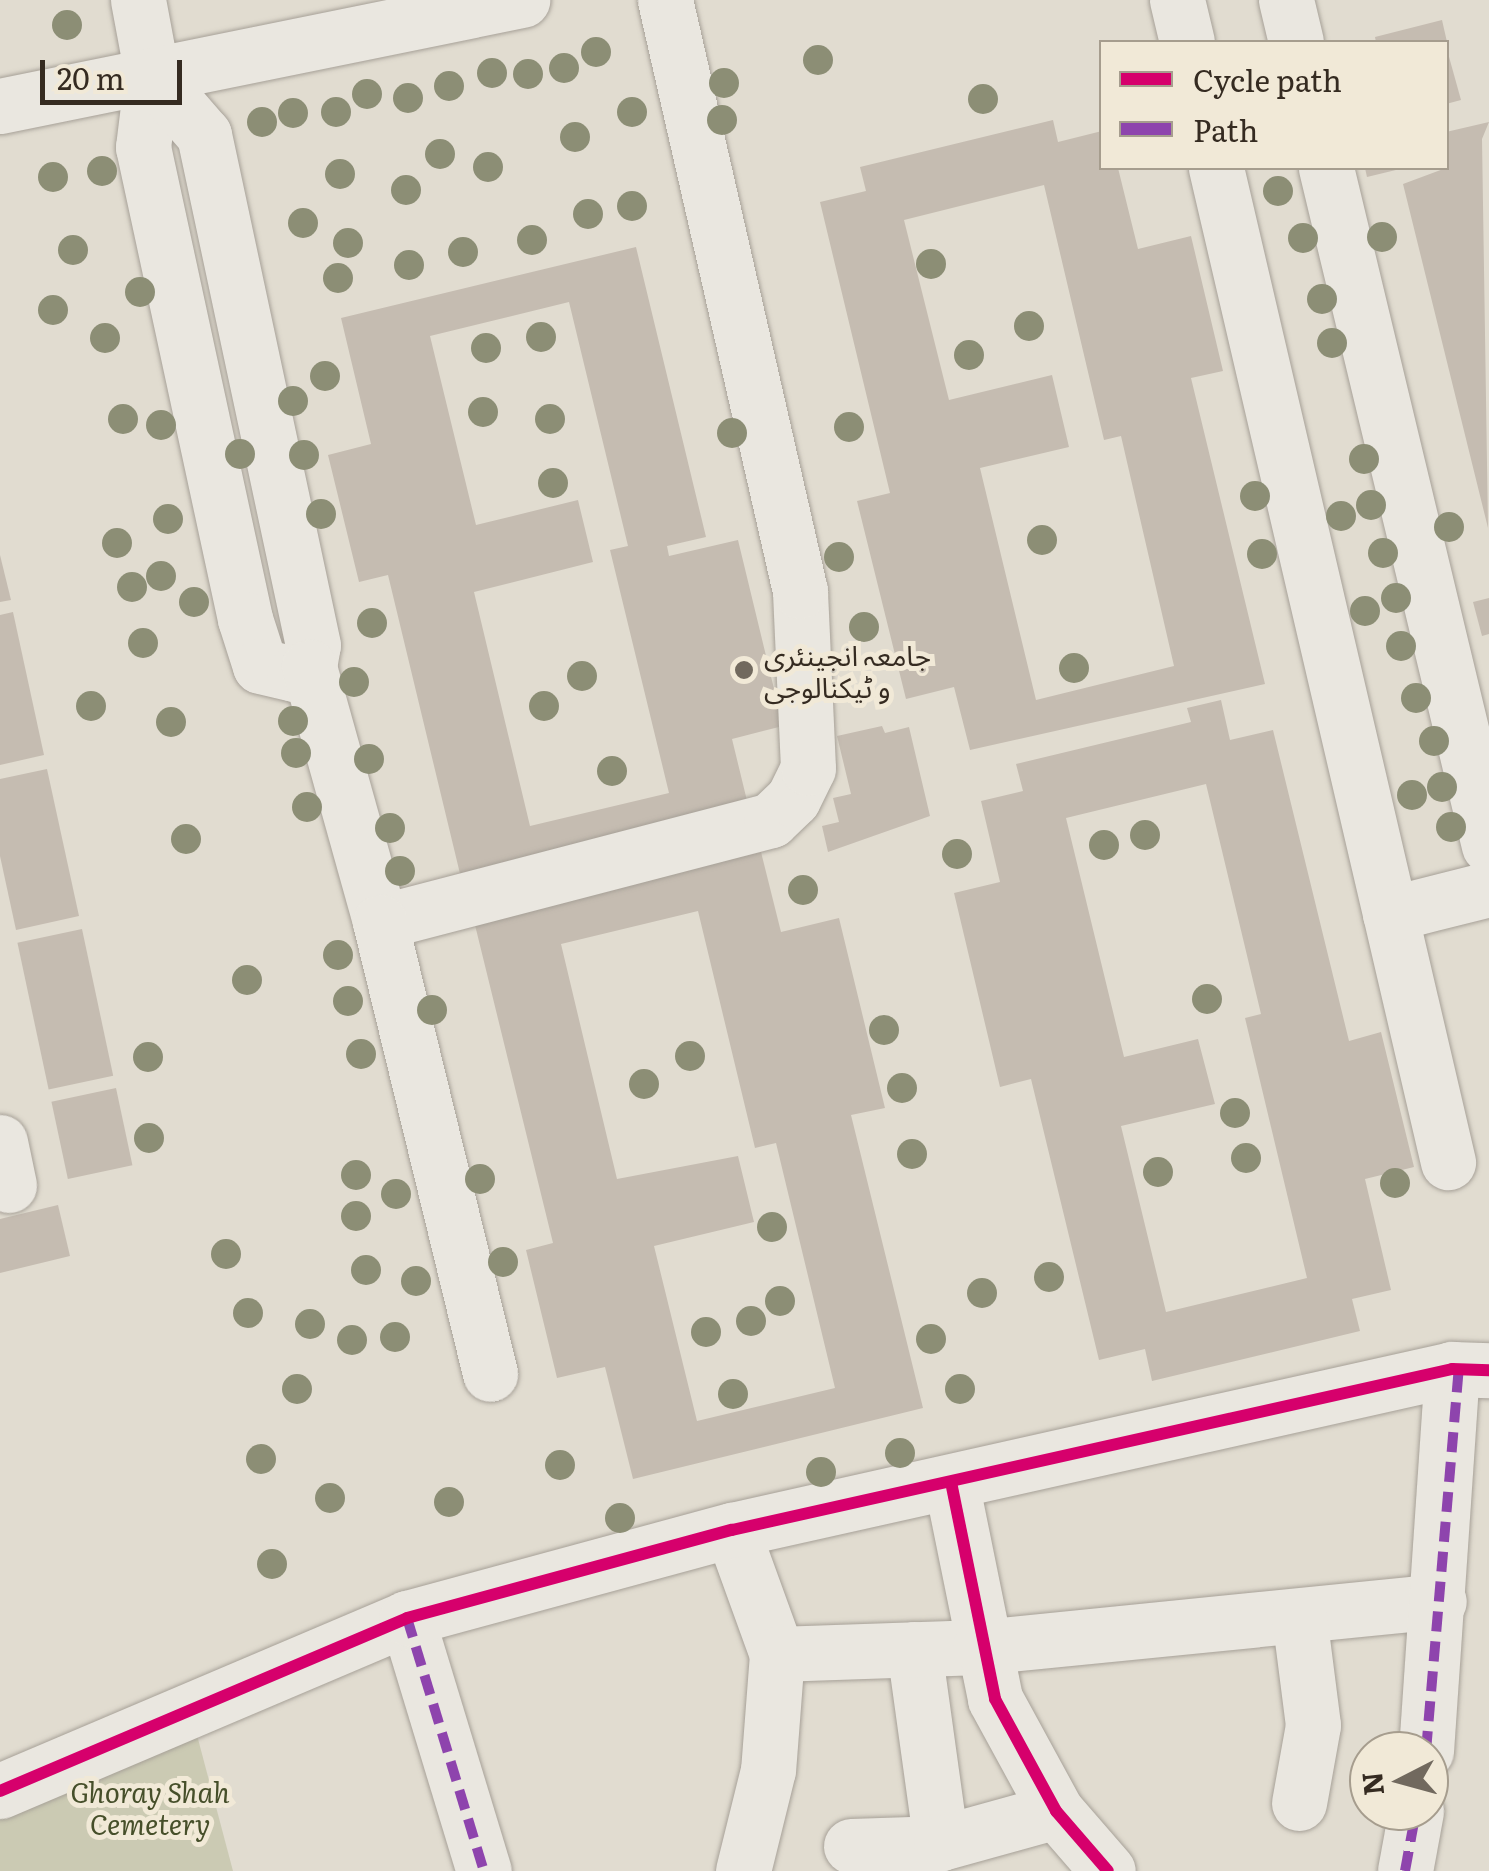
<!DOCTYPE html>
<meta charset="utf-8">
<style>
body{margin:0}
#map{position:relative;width:1489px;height:1871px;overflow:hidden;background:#e1dcd0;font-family:Literata,"Noto Sans Arabic",serif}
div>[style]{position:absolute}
.cemetery>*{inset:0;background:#cbcab3}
.building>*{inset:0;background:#c5bcb1;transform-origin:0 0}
.roads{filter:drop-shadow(0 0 2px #a7a198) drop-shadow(0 0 2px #a7a198)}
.minor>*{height:55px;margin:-27.5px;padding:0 27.5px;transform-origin:27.5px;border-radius:27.5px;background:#eae7e0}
.quiet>*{height:10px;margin-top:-5px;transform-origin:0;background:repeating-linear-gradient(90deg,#8e44ad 0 20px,transparent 0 30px)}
.cycleway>*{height:12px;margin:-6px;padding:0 6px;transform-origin:6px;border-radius:6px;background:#d6006c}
.trees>*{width:30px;height:30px;margin:-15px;border-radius:50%;background:#8c8e75}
.dots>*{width:28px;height:28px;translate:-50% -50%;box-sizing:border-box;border:5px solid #f1e9d7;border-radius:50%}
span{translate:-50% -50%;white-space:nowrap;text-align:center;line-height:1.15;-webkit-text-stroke:10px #f1e9d7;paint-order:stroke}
.poi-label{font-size:28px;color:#352b21}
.left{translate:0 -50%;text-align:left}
.park-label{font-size:28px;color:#464f2a;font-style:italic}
.legend{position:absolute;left:1099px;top:40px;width:350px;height:130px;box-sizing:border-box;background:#f1e9d7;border:2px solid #a69d8e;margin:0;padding:12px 18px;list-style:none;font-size:30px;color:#352b21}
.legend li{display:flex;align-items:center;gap:20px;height:50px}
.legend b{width:50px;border:2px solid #a69d8e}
.north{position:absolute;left:1349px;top:1731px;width:100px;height:100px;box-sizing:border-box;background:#f1e9d7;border:2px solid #a69d8e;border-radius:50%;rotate:264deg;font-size:28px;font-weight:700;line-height:40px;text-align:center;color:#352b21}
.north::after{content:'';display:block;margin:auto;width:35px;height:45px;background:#71695e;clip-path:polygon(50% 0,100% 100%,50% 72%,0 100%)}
.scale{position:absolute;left:40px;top:60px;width:142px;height:45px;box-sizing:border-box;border:5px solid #352b21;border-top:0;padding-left:12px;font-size:30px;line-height:35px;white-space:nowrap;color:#352b21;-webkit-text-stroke:8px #f1e9d7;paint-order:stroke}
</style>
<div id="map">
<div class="cemetery">
<i style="clip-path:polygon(193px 1720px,233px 1871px,0 1871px,0 1800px)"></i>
</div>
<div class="building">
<i style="clip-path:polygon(1442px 20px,1447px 42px,1376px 42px,1375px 37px)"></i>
<i style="clip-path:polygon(1446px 46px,1461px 100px,1446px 104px)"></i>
<i style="clip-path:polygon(evenodd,1053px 120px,1058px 142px,1102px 131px,1102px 168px,1118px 168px,1138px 249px,1191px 236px,1223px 371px,1191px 378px,1265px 684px,970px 750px,954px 687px,906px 699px,857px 501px,890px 493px,820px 202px,866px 191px,860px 167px,1053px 120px,1044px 185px,1104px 440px,1121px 436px,1174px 666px,1036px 700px,980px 468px,1069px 447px,1052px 375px,949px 400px,904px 220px,1044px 185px)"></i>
<i style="clip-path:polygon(1489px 122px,1482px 139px,1488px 528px,1403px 184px,1446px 168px,1446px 132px)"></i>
<i style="clip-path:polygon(1365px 168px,1400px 168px,1400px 169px,1367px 177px)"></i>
<i style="clip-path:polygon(evenodd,636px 247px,706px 537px,667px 546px,669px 556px,738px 540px,783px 726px,732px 739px,750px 813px,462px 882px,388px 575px,359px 582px,328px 455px,371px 444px,341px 318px,636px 247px,569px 302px,628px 546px,610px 550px,669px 793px,530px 826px,474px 592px,593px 562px,578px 500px,476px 525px,430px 336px,569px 302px)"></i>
<i style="clip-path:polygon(0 555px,11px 600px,0 602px)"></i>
<i style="clip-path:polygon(1489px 598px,1489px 634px,1482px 636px,1473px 602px)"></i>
<i style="clip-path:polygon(13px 612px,44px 755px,0 765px,0 615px)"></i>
<i style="clip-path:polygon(evenodd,1221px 700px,1230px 740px,1273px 730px,1349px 1041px,1381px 1032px,1414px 1167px,1365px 1179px,1391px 1290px,1352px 1299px,1360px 1331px,1152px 1381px,1145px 1349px,1099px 1360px,1031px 1079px,1000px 1087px,954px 893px,1000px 882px,981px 801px,1023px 791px,1016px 764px,1191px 722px,1187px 708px,1221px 700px,1206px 784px,1261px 1014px,1245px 1018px,1307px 1278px,1166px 1312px,1121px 1126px,1215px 1104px,1198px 1039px,1124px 1057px,1066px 818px,1206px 784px)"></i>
<i style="clip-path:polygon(882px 726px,885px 733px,909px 727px,930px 816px,828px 852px,822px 826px,839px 822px,833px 798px,851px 794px,837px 736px)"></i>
<i style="clip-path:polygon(47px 769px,79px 916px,16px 930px,0 856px,0 779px)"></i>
<i style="clip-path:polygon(evenodd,761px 852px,781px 932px,839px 918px,885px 1108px,851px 1115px,923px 1408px,633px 1479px,605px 1367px,557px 1378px,526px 1250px,553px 1243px,474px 921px,761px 852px,698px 911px,755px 1148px,776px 1143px,835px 1388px,697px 1421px,654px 1246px,754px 1222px,738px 1156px,617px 1179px,561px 944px,698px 911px)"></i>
<i style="left:82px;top:929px;width:150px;height:66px;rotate:78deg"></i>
<i style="left:116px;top:1088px;width:79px;height:66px;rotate:78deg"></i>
<i style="clip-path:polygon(58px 1205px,70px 1256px,0 1273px,0 1219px)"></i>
</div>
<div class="roads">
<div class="minor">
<i style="left:138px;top:0;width:76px;rotate:79.4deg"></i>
<i style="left:152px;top:75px;width:73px;rotate:97.1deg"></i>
<i style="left:143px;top:147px;width:483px;rotate:77.8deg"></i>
<i style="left:245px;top:619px;width:49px;rotate:72.3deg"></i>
<i style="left:260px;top:666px;width:35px;rotate:13deg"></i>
<i style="left:294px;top:674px;width:17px;rotate:-25deg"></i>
<i style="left:309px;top:667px;width:22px;rotate:-80deg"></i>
<i style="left:313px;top:645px;width:522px;rotate:-102.06deg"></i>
<i style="left:204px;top:135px;width:79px;rotate:-130.9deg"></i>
<i style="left:1177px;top:0;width:43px;rotate:76.6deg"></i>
<i style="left:1286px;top:0;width:43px;rotate:76.6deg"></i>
<i style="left:0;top:106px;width:533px;rotate:-11.48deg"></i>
<i style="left:1216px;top:168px;width:1021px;rotate:76.86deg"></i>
<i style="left:1326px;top:168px;width:697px;rotate:76.48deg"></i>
<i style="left:309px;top:667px;width:265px;rotate:74.4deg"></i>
<i style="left:380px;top:922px;width:404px;rotate:-14.6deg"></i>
<i style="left:771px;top:820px;width:30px;rotate:-44deg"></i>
<i style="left:793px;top:799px;width:34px;rotate:-64deg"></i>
<i style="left:808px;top:768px;width:177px;rotate:-92.6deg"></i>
<i style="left:800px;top:591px;width:606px;rotate:-102.87deg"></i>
<i style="left:1390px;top:914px;width:102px;rotate:-14.2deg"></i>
<i style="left:380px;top:922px;width:465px;rotate:76.3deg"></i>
<i style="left:0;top:1142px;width:44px;rotate:78.2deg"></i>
<i style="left:951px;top:1482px;width:221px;rotate:78.5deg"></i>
<i style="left:995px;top:1699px;width:128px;rotate:61.4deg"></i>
<i style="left:1056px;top:1811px;width:79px;rotate:49.1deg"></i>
<i style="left:732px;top:1530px;width:132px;rotate:70.1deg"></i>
<i style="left:777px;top:1654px;width:116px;rotate:94.4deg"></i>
<i style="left:768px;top:1770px;width:104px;rotate:103.9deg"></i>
<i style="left:407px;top:1618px;width:264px;rotate:73.1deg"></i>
<i style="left:914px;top:1649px;width:196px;rotate:82.1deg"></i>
<i style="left:777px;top:1654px;width:203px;rotate:-2deg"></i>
<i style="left:980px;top:1647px;width:461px;rotate:-5.7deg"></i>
<i style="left:1426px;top:1751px;width:383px;rotate:-86.1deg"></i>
<i style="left:0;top:1791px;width:442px;rotate:-23deg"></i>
<i style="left:407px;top:1618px;width:337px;rotate:-15.2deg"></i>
<i style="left:732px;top:1530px;width:738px;rotate:-12.6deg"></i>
<i style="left:1452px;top:1369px;width:37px;rotate:2deg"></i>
<i style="left:1299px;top:1803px;width:79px;rotate:-79.8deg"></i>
<i style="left:1313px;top:1725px;width:110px;rotate:-97.3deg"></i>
<i style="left:851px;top:1846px;width:90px;rotate:-1.9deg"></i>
<i style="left:941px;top:1843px;width:119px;rotate:-15.5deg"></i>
<i style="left:1405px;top:1871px;width:61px;rotate:-79.6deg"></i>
</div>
</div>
<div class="quiet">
<i style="left:407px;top:1618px;width:264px;rotate:73.1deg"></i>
<i style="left:1426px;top:1751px;width:383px;rotate:-85.1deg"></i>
<i style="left:1405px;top:1871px;width:61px;rotate:-79.6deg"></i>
</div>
<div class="cycleway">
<i style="left:951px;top:1482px;width:221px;rotate:78.5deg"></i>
<i style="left:995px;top:1699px;width:128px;rotate:61.4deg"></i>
<i style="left:1056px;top:1811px;width:79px;rotate:49.1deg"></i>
<i style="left:0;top:1791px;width:442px;rotate:-23deg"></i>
<i style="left:407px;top:1618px;width:337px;rotate:-15.2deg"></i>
<i style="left:732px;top:1530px;width:738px;rotate:-12.6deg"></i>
<i style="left:1452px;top:1369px;width:37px;rotate:2deg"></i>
</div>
<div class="trees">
<i style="left:67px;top:25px"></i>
<i style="left:596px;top:52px"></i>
<i style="left:818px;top:60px"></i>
<i style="left:564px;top:68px"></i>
<i style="left:492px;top:73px"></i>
<i style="left:528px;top:74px"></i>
<i style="left:724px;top:83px"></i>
<i style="left:449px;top:86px"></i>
<i style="left:367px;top:94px"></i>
<i style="left:408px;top:98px"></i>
<i style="left:983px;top:99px"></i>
<i style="left:336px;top:112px"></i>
<i style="left:632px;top:112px"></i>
<i style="left:293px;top:113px"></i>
<i style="left:722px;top:120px"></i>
<i style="left:262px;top:122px"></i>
<i style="left:575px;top:137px"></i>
<i style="left:440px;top:154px"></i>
<i style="left:488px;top:167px"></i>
<i style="left:102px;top:171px"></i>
<i style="left:340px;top:174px"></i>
<i style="left:53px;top:177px"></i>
<i style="left:406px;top:190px"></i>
<i style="left:1278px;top:191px"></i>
<i style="left:632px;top:206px"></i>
<i style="left:588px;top:214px"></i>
<i style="left:303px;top:223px"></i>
<i style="left:1382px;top:237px"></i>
<i style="left:1303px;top:238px"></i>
<i style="left:532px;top:240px"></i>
<i style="left:348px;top:243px"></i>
<i style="left:73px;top:250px"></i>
<i style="left:463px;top:252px"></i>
<i style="left:931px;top:264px"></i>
<i style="left:409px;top:265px"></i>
<i style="left:338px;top:278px"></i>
<i style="left:140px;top:292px"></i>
<i style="left:1322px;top:299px"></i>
<i style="left:53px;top:310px"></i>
<i style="left:1029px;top:326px"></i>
<i style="left:541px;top:337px"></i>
<i style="left:105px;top:338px"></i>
<i style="left:1332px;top:343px"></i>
<i style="left:486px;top:348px"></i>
<i style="left:969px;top:355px"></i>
<i style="left:325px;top:376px"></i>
<i style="left:293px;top:401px"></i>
<i style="left:483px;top:412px"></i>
<i style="left:123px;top:419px"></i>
<i style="left:550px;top:419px"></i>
<i style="left:161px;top:425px"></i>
<i style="left:849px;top:427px"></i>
<i style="left:732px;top:433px"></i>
<i style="left:240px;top:454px"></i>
<i style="left:304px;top:455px"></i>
<i style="left:1364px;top:459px"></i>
<i style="left:553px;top:483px"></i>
<i style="left:1255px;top:496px"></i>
<i style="left:1371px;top:505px"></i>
<i style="left:321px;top:514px"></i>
<i style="left:1341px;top:516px"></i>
<i style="left:168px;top:519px"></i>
<i style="left:1449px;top:527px"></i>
<i style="left:1042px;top:540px"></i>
<i style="left:117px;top:543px"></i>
<i style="left:1383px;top:553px"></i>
<i style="left:1262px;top:554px"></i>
<i style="left:839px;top:557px"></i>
<i style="left:161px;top:576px"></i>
<i style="left:132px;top:587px"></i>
<i style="left:1396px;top:598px"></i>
<i style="left:194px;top:602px"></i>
<i style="left:1365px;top:611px"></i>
<i style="left:372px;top:623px"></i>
<i style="left:864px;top:627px"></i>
<i style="left:143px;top:643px"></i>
<i style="left:1401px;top:646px"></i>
<i style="left:1074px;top:668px"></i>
<i style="left:582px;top:676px"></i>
<i style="left:354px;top:682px"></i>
<i style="left:1416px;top:698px"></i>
<i style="left:91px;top:706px"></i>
<i style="left:544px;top:706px"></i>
<i style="left:293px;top:721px"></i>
<i style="left:171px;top:722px"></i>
<i style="left:1434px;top:741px"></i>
<i style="left:296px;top:753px"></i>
<i style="left:369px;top:759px"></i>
<i style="left:612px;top:771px"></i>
<i style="left:1442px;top:787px"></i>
<i style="left:1412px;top:795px"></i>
<i style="left:307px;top:807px"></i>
<i style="left:1451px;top:827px"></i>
<i style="left:390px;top:828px"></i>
<i style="left:1145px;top:835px"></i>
<i style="left:186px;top:839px"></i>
<i style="left:1104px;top:845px"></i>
<i style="left:957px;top:854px"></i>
<i style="left:400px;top:871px"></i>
<i style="left:803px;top:890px"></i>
<i style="left:338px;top:955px"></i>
<i style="left:247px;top:980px"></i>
<i style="left:1207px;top:999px"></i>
<i style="left:348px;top:1001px"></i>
<i style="left:432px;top:1010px"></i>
<i style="left:884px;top:1030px"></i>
<i style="left:361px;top:1054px"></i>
<i style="left:690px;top:1056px"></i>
<i style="left:148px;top:1057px"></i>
<i style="left:644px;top:1084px"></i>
<i style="left:902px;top:1088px"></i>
<i style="left:1235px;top:1113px"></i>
<i style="left:149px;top:1138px"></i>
<i style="left:912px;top:1154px"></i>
<i style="left:1246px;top:1158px"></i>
<i style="left:1158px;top:1172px"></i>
<i style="left:356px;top:1175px"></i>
<i style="left:480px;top:1179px"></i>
<i style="left:1395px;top:1183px"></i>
<i style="left:396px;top:1194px"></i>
<i style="left:356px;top:1216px"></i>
<i style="left:772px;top:1227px"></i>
<i style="left:226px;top:1254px"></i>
<i style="left:503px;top:1262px"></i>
<i style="left:366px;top:1270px"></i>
<i style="left:1049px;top:1277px"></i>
<i style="left:416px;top:1281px"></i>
<i style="left:982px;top:1293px"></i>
<i style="left:780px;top:1301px"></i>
<i style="left:248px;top:1313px"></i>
<i style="left:751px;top:1321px"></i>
<i style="left:310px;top:1324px"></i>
<i style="left:706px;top:1332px"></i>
<i style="left:395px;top:1337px"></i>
<i style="left:931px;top:1339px"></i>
<i style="left:352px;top:1340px"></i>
<i style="left:297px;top:1389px"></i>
<i style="left:960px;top:1389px"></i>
<i style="left:733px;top:1394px"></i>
<i style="left:900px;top:1453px"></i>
<i style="left:261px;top:1459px"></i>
<i style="left:560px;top:1465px"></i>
<i style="left:821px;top:1472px"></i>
<i style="left:330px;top:1498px"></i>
<i style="left:449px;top:1502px"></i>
<i style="left:620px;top:1518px"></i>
<i style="left:272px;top:1564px"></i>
</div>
<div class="dots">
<i style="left:744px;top:670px;background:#71695e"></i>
</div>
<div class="poi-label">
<span class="left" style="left:764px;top:670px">جامعہ انجینئری<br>و ٹیکنالوجی</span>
</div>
<div class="park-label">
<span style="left:150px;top:1807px">Ghoray Shah<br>Cemetery</span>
</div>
<ul class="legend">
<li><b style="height:12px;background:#d6006c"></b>Cycle path</li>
<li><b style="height:12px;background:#8e44ad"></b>Path</li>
</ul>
<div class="north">N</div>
<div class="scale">20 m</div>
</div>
